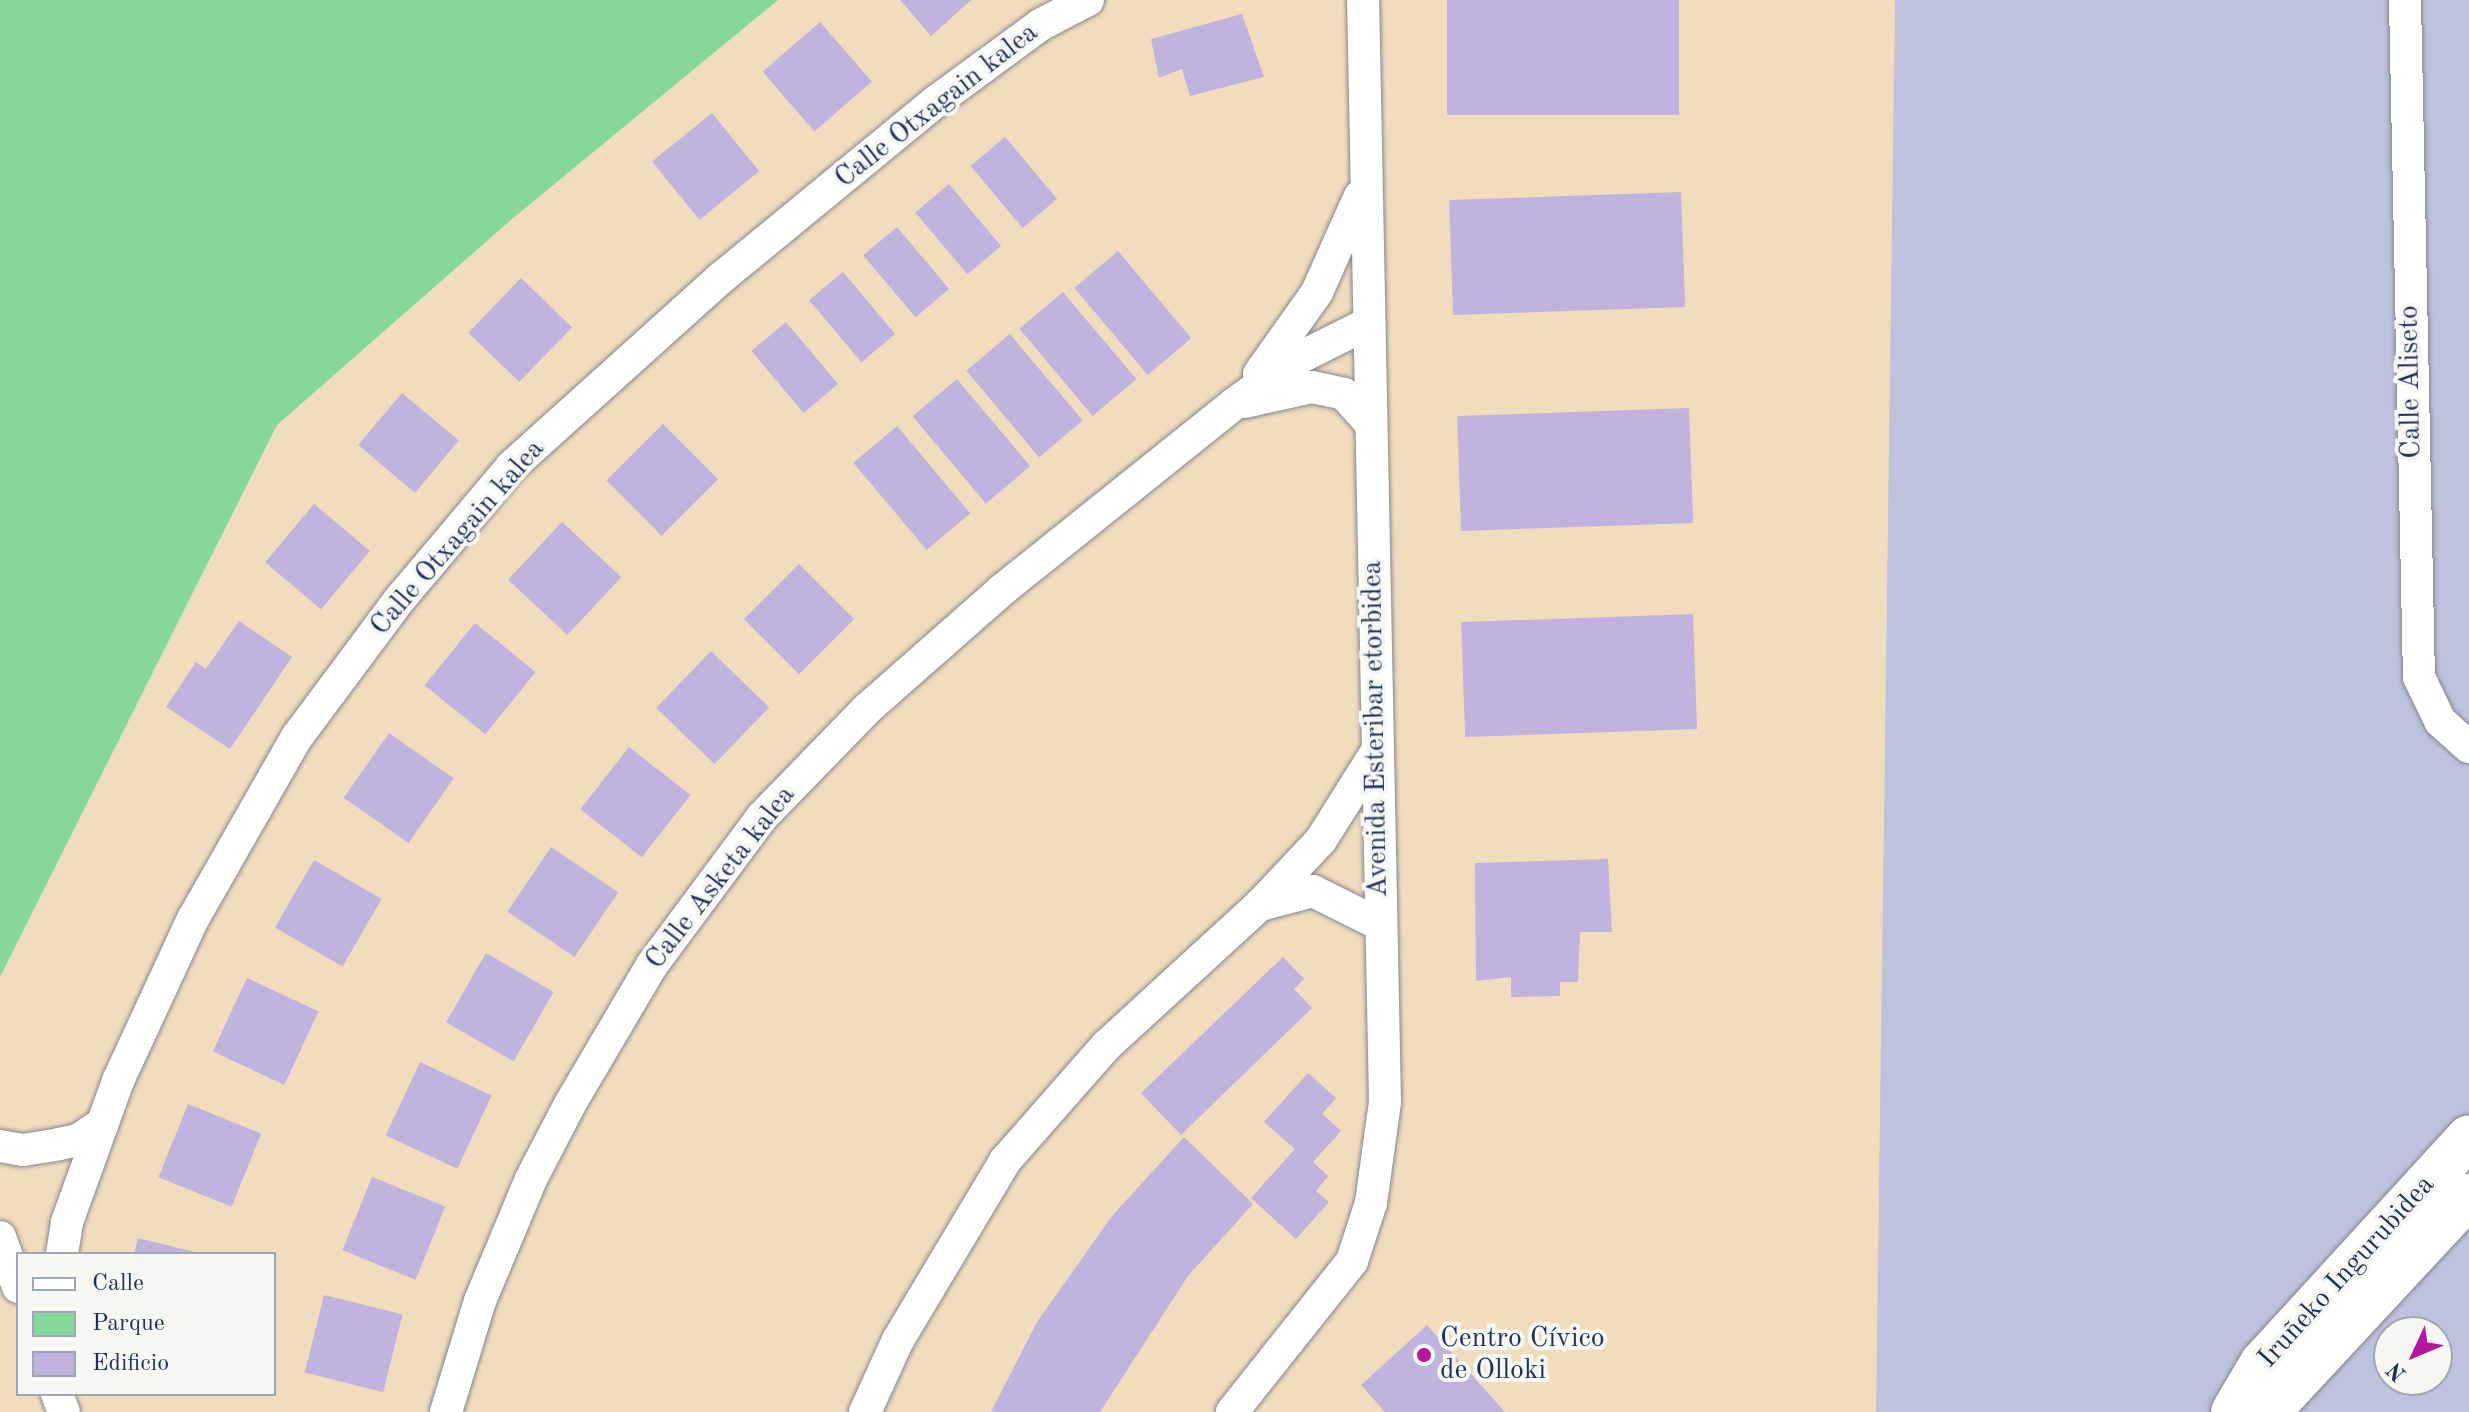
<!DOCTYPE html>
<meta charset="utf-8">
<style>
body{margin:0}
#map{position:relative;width:2469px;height:1412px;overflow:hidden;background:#f0ddbe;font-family:"Old Standard TT",serif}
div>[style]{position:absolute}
.industrial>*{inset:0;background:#bfc2dd}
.green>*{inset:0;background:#85d89a}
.building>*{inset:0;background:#c0b3de;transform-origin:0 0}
.roads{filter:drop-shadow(0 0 2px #86868e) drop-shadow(0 0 2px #86868e)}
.street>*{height:32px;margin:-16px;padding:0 16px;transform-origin:16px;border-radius:16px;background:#fff}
.highway>*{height:44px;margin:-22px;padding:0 22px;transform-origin:22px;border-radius:22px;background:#fff}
.dots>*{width:22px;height:22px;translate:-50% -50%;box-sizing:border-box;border:4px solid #f6f6f2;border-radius:50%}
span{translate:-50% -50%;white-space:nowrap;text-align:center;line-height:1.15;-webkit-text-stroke:8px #f6f6f2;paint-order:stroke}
.street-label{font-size:28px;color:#1b2f5e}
.poi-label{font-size:28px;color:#1b2f5e}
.left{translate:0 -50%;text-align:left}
.legend{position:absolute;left:16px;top:1252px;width:260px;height:144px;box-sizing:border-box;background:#f6f6f2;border:2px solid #9ea6b7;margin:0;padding:10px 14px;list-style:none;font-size:24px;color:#1b2f5e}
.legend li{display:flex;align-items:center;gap:16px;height:40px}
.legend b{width:40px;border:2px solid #9ea6b7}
.north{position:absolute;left:2373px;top:1316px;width:80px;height:80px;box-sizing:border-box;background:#f6f6f2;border:2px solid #9ea6b7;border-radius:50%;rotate:226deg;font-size:22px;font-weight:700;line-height:32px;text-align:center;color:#1b2f5e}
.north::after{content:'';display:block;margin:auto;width:28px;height:36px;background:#b5179e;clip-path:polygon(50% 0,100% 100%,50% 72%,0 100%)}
</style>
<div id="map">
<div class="industrial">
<i style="clip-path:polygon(evenodd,1895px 0,2469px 0,2469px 1412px,1876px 1412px,1895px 0,2389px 1332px,2437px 1332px,2437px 1380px,2389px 1380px,2389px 1332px)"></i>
</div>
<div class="green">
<i style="clip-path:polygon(0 0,778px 0,512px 219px,277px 425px,0 977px)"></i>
</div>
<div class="building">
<i style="clip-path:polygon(900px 0,971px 0,931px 36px)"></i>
<i style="left:1447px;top:0;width:232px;height:115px"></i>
<i style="clip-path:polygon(1242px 14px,1264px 77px,1190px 96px,1182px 69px,1159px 78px,1151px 39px)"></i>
<i style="left:820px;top:22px;width:79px;height:76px;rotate:49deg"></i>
<i style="left:712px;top:113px;width:75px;height:77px;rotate:51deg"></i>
<i style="left:1005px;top:137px;width:81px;height:45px;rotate:50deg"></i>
<i style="left:949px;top:184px;width:81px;height:44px;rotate:50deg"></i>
<i style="left:1681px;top:192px;width:115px;height:232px;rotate:88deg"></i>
<i style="left:897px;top:227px;width:81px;height:44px;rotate:50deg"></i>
<i style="left:1118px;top:251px;width:114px;height:57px;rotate:50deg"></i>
<i style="left:843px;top:272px;width:81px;height:44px;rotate:50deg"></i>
<i style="left:521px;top:278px;width:71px;height:76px;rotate:44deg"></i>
<i style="left:1063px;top:292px;width:114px;height:57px;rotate:50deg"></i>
<i style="left:786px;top:322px;width:81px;height:45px;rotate:50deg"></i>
<i style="left:1010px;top:334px;width:113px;height:57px;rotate:50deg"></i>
<i style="left:957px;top:379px;width:114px;height:58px;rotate:50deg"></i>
<i style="left:402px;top:393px;width:74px;height:68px;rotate:40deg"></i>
<i style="left:1689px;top:408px;width:115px;height:232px;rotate:88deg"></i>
<i style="left:663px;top:424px;width:78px;height:80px;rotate:45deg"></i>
<i style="left:897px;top:426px;width:114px;height:57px;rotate:50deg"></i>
<i style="left:314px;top:504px;width:73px;height:76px;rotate:40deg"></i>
<i style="left:562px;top:522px;width:81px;height:79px;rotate:43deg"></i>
<i style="left:799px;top:564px;width:78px;height:78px;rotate:45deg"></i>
<i style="left:1693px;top:614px;width:115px;height:232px;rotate:88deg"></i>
<i style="clip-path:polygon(239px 621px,292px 657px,230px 749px,166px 707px,196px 662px,206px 669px)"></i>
<i style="left:475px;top:623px;width:78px;height:80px;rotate:39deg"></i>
<i style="left:711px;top:651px;width:81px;height:79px;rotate:44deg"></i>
<i style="left:389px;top:733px;width:79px;height:79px;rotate:35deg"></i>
<i style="left:629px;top:747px;width:78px;height:79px;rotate:38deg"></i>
<i style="left:551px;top:847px;width:81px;height:78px;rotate:34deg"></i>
<i style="clip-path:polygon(1608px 859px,1612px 932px,1580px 932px,1578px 982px,1560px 982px,1560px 996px,1511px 997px,1511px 977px,1476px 981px,1475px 863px)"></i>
<i style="left:314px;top:860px;width:78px;height:78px;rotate:30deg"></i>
<i style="left:486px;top:953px;width:78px;height:80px;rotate:30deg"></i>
<i style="clip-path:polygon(1283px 957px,1304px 979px,1294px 989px,1312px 1008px,1181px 1135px,1141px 1093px)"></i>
<i style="left:247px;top:978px;width:79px;height:81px;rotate:25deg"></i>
<i style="left:420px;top:1062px;width:79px;height:81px;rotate:25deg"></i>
<i style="clip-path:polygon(1308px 1073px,1336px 1098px,1322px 1114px,1341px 1131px,1313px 1162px,1328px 1176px,1316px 1191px,1329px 1202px,1296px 1239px,1251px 1198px,1295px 1149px,1264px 1122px)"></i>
<i style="left:188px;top:1104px;width:79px;height:79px;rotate:22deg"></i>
<i style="clip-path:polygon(1184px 1137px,1253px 1204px,1188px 1276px,1100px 1412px,991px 1412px,1037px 1322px,1071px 1274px,1112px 1216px)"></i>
<i style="left:372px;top:1177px;width:79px;height:79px;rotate:22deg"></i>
<i style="clip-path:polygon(138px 1238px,199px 1253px,199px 1254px,134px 1254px)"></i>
<i style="left:324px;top:1295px;width:81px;height:80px;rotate:14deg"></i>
<i style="clip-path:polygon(1427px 1325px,1505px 1412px,1385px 1412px,1361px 1385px)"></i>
</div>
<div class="roads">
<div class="street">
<i style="left:2405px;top:0;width:677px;rotate:88.82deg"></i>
<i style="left:2419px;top:677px;width:49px;rotate:64.5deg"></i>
<i style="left:2440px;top:721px;width:39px;rotate:42deg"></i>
<i style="left:1259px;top:374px;width:100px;rotate:-54.7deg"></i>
<i style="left:1317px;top:292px;width:105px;rotate:-65.9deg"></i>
<i style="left:1245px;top:402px;width:69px;rotate:-12.6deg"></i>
<i style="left:1312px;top:387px;width:33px;rotate:12deg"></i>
<i style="left:1344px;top:394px;width:40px;rotate:48deg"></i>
<i style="left:1260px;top:905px;width:89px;rotate:-46.8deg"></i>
<i style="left:1321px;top:840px;width:105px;rotate:-57.8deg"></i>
<i style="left:0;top:1146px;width:23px;rotate:10deg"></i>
<i style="left:23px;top:1150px;width:36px;rotate:-9deg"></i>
<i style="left:59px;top:1144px;width:19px;rotate:-12deg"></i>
<i style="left:78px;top:1140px;width:30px;rotate:-34deg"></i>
<i style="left:0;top:1237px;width:53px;rotate:70.2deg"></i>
<i style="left:62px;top:1254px;width:32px;rotate:-81deg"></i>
<i style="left:67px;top:1222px;width:150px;rotate:-70.1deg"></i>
<i style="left:118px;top:1081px;width:179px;rotate:-65.2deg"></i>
<i style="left:193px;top:919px;width:210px;rotate:-60.3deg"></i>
<i style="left:297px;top:737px;width:172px;rotate:-53.3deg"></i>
<i style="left:400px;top:599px;width:172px;rotate:-49.9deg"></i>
<i style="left:511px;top:467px;width:283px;rotate:-42deg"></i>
<i style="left:721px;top:278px;width:276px;rotate:-39.4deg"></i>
<i style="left:934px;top:103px;width:132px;rotate:-36.3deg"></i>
<i style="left:1040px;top:25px;width:54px;rotate:-27.5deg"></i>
<i style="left:57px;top:1394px;width:19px;rotate:69deg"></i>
<i style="left:446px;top:1412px;width:116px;rotate:-73deg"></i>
<i style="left:480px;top:1301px;width:132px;rotate:-67.3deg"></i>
<i style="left:531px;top:1179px;width:85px;rotate:-62.5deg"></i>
<i style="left:570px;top:1104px;width:161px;rotate:-59.5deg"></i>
<i style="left:652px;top:965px;width:184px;rotate:-53.4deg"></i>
<i style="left:762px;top:817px;width:151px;rotate:-45.8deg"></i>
<i style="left:867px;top:709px;width:180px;rotate:-41.4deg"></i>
<i style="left:1002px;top:590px;width:297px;rotate:-38.7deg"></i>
<i style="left:1234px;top:404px;width:73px;rotate:-36.1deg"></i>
<i style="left:1293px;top:361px;width:83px;rotate:-26.6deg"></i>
<i style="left:865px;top:1412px;width:79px;rotate:-65.4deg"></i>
<i style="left:898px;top:1340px;width:209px;rotate:-59.1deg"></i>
<i style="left:1005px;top:1161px;width:153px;rotate:-48.7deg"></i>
<i style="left:1106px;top:1046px;width:209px;rotate:-42.5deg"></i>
<i style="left:1260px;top:905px;width:55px;rotate:-14.8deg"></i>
<i style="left:1313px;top:891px;width:76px;rotate:26.6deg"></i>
<i style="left:1232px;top:1412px;width:193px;rotate:-51.5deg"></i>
<i style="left:1352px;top:1261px;width:61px;rotate:-71.9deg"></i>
<i style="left:1371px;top:1203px;width:102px;rotate:-82.1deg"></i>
<i style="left:1385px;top:1102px;width:1102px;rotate:-91.14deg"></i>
</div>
<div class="highway">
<i style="left:2233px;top:1412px;width:57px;rotate:-59.4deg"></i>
<i style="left:2262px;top:1363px;width:306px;rotate:-47.5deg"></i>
<i style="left:2268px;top:1412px;width:295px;rotate:-47.1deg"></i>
</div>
</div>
<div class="dots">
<i style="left:1424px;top:1355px;background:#b5179e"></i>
</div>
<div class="street-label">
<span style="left:937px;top:106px;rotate:-38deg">Calle Otxagain kalea</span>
<span style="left:2411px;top:382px;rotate:-91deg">Calle Aliseto</span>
<span style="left:458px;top:538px;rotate:-49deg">Calle Otxagain kalea</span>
<span style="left:1376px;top:729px;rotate:-91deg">Avenida Esteribar etorbidea</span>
<span style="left:721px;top:878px;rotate:-52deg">Calle Asketa kalea</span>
<span style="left:2347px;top:1272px;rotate:-48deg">Iruñeko Ingurubidea</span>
</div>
<div class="poi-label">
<span class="left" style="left:1440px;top:1355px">Centro Cívico<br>de Olloki</span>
</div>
<ul class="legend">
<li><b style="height:10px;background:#fff"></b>Calle</li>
<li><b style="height:22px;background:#85d89a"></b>Parque</li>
<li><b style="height:22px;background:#c0b3de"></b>Edificio</li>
</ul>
<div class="north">N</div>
</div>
